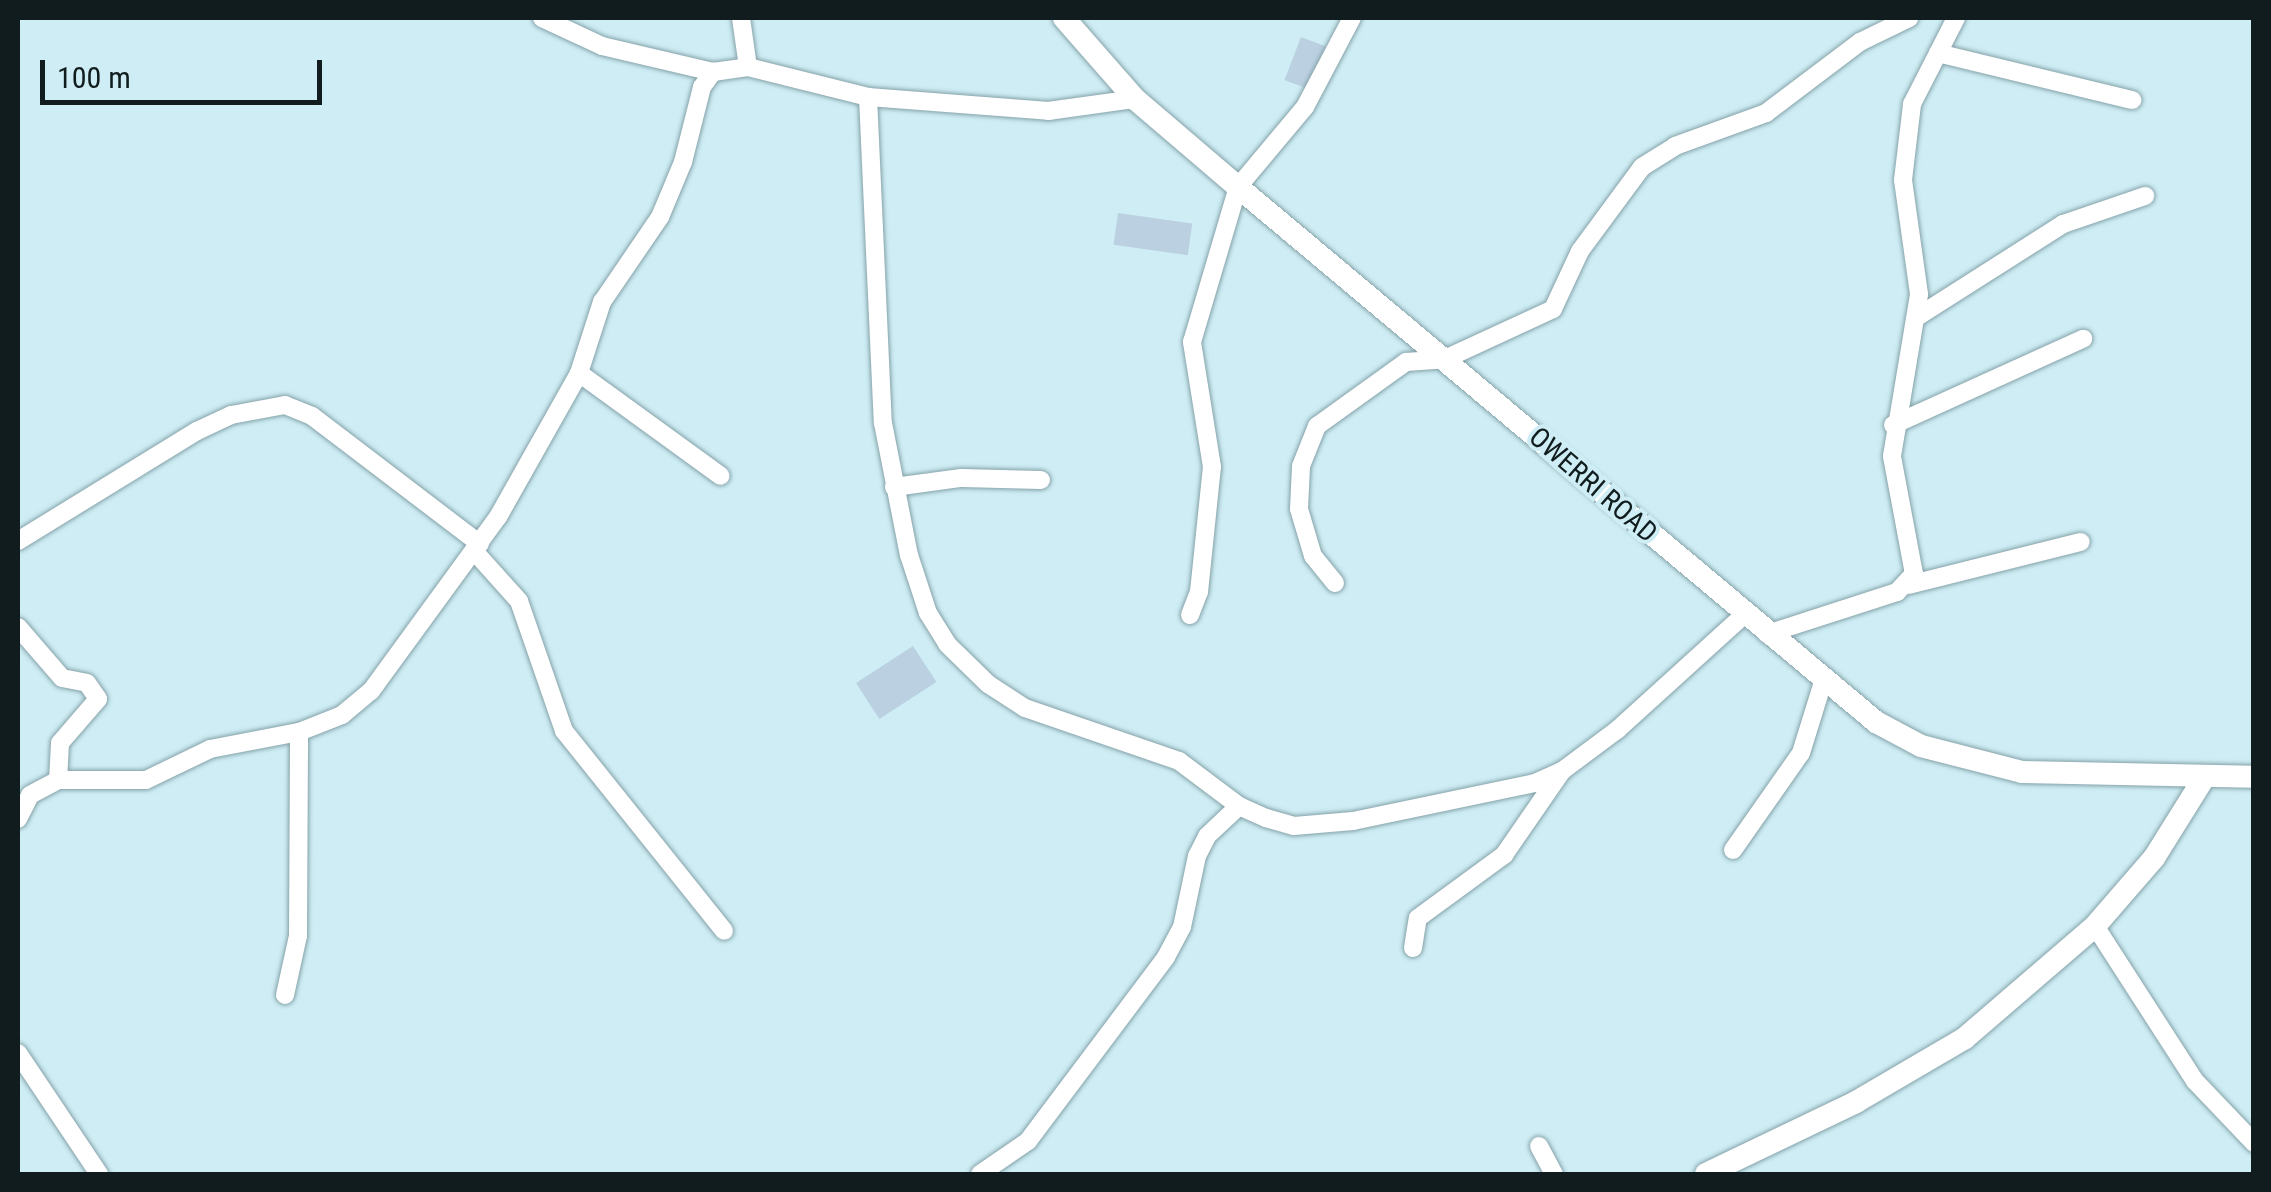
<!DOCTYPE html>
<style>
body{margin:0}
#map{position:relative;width:2271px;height:1192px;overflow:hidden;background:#ceedf4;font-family:"Roboto Condensed",sans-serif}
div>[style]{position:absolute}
.building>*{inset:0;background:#bbd1e2;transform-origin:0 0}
.roads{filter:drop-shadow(0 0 2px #85a2a9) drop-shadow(0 0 2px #85a2a9)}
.street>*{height:18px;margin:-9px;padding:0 9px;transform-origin:9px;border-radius:9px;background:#fff}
.secondary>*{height:22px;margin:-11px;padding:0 11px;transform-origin:11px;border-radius:11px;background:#fff}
span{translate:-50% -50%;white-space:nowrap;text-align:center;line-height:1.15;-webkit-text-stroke:8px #ceedf4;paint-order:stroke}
.street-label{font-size:28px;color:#111c1e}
.frame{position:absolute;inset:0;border:20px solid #111c1e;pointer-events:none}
.scale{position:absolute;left:40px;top:60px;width:282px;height:45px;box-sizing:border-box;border:5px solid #111c1e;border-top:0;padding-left:12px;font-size:30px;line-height:35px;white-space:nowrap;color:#111c1e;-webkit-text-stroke:8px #ceedf4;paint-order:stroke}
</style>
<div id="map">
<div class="building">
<i style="left:1301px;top:37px;width:31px;height:46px;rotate:21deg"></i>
<i style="left:1118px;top:213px;width:75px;height:32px;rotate:8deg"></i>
<i style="left:913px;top:646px;width:43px;height:68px;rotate:57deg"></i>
</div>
<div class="roads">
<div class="street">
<i style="left:542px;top:18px;width:66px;rotate:25deg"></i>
<i style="left:602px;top:46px;width:114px;rotate:13.2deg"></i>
<i style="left:741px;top:18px;width:49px;rotate:81.9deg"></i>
<i style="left:748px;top:67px;width:124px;rotate:14deg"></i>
<i style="left:868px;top:97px;width:181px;rotate:4.4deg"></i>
<i style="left:1048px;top:111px;width:88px;rotate:-7.9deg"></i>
<i style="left:1938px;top:53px;width:200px;rotate:13.6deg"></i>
<i style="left:868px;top:97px;width:326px;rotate:87.4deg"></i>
<i style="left:883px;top:423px;width:135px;rotate:78.9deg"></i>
<i style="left:909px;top:555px;width:61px;rotate:71.9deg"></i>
<i style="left:928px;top:613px;width:36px;rotate:58deg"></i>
<i style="left:947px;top:644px;width:57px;rotate:44.3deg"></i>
<i style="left:988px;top:684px;width:44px;rotate:33deg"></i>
<i style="left:1025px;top:708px;width:163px;rotate:19deg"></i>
<i style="left:1179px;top:761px;width:75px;rotate:36.9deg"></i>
<i style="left:1239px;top:806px;width:30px;rotate:24deg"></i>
<i style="left:1266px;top:818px;width:29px;rotate:16deg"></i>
<i style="left:1294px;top:826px;width:59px;rotate:-4.8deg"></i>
<i style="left:1353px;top:821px;width:186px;rotate:-11.8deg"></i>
<i style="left:1535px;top:783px;width:30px;rotate:-24deg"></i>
<i style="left:1562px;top:771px;width:69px;rotate:-36.7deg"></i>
<i style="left:1617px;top:730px;width:171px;rotate:-42.2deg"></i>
<i style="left:1917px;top:317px;width:173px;rotate:-32.5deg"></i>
<i style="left:2063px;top:224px;width:87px;rotate:-18.9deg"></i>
<i style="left:579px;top:373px;width:175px;rotate:36deg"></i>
<i style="left:1893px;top:425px;width:209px;rotate:-24.4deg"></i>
<i style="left:894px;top:487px;width:68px;rotate:-7.7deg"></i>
<i style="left:961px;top:478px;width:80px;rotate:1.4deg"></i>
<i style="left:18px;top:541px;width:210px;rotate:-31.6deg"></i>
<i style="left:197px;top:431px;width:38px;rotate:-25deg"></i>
<i style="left:231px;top:415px;width:55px;rotate:-10.5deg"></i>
<i style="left:285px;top:405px;width:29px;rotate:22deg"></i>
<i style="left:312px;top:416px;width:211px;rotate:37.3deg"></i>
<i style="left:475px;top:552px;width:66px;rotate:48.1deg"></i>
<i style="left:519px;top:601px;width:138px;rotate:70.9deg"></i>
<i style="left:564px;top:731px;width:256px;rotate:51.3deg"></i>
<i style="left:1335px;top:583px;width:35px;rotate:-129deg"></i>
<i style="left:1313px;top:556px;width:49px;rotate:-106.6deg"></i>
<i style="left:1299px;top:509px;width:43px;rotate:-87.3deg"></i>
<i style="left:1301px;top:466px;width:43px;rotate:-68.2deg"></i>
<i style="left:1317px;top:426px;width:110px;rotate:-35.7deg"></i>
<i style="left:1406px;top:362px;width:39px;rotate:-4deg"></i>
<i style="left:1445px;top:359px;width:119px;rotate:-24.8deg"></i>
<i style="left:1553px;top:309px;width:64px;rotate:-65deg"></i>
<i style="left:1580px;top:251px;width:104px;rotate:-53.6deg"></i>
<i style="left:1642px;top:167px;width:39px;rotate:-32deg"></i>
<i style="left:1675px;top:146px;width:97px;rotate:-19.9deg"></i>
<i style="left:1766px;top:113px;width:118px;rotate:-37.1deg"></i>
<i style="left:1860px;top:42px;width:55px;rotate:-26.1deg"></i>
<i style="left:1908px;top:585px;width:178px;rotate:-14deg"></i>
<i style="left:1190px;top:615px;width:25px;rotate:-69deg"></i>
<i style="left:1199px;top:592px;width:126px;rotate:-84.1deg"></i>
<i style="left:1212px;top:467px;width:127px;rotate:-99.1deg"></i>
<i style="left:1192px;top:342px;width:162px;rotate:-73.5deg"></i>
<i style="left:1238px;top:187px;width:104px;rotate:-50.1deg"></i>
<i style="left:1305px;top:107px;width:101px;rotate:-62.2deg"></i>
<i style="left:18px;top:627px;width:67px;rotate:49.2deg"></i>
<i style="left:62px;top:678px;width:25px;rotate:11deg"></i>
<i style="left:87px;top:683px;width:19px;rotate:55deg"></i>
<i style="left:98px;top:699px;width:58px;rotate:130.8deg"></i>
<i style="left:60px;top:743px;width:37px;rotate:93deg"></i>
<i style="left:1767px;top:634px;width:137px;rotate:-17.9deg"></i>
<i style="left:1897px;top:592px;width:25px;rotate:-47deg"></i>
<i style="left:1914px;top:574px;width:120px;rotate:-100.6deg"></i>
<i style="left:1892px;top:456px;width:164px;rotate:-80.5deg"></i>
<i style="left:1919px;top:294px;width:115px;rotate:-98deg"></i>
<i style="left:1903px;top:180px;width:77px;rotate:-83.2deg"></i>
<i style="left:1912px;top:104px;width:97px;rotate:-62.9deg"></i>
<i style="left:18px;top:819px;width:27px;rotate:-63deg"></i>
<i style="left:30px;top:795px;width:32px;rotate:-28deg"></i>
<i style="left:58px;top:780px;width:88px"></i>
<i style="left:146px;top:780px;width:71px;rotate:-25.8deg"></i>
<i style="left:210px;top:749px;width:91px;rotate:-10.8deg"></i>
<i style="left:299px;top:732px;width:46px;rotate:-21.6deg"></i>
<i style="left:342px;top:715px;width:38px;rotate:-40deg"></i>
<i style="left:371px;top:691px;width:215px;rotate:-53.9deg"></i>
<i style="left:498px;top:517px;width:165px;rotate:-60.6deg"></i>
<i style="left:579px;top:373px;width:75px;rotate:-72.1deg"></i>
<i style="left:602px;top:302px;width:103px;rotate:-55.7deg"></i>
<i style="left:660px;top:217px;width:60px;rotate:-67.3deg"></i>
<i style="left:683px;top:162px;width:77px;rotate:-75.8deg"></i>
<i style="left:702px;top:87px;width:19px;rotate:-54deg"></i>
<i style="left:713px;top:72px;width:35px;rotate:-8deg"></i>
<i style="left:1733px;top:850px;width:118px;rotate:-55deg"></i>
<i style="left:1801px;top:753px;width:74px;rotate:-72.8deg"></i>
<i style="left:2095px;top:926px;width:184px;rotate:57.2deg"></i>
<i style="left:2195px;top:1081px;width:86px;rotate:46.4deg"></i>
<i style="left:1413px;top:948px;width:30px;rotate:-81deg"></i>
<i style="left:1418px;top:918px;width:107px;rotate:-36.2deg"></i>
<i style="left:1504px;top:855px;width:102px;rotate:-55.4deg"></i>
<i style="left:285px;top:995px;width:60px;rotate:-77.6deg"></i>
<i style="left:298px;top:936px;width:204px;rotate:-89.7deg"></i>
<i style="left:18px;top:1053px;width:146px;rotate:56.2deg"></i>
<i style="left:1539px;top:1146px;width:32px;rotate:62deg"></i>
<i style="left:980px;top:1174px;width:58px;rotate:-34.5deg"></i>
<i style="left:1028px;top:1141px;width:230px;rotate:-53.1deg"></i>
<i style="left:1166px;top:957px;width:34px;rotate:-62deg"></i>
<i style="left:1182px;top:927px;width:73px;rotate:-78.1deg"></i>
<i style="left:1197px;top:856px;width:22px;rotate:-63deg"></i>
<i style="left:1207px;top:836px;width:44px;rotate:-43.2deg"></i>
</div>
<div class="secondary">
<i style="left:1064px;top:18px;width:108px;rotate:48.8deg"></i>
<i style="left:1135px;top:99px;width:135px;rotate:40.5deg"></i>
<i style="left:1238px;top:187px;width:833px;rotate:39.98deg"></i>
<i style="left:1876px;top:722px;width:51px;rotate:28.1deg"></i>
<i style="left:1921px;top:746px;width:104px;rotate:14.4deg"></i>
<i style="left:2022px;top:772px;width:232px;rotate:1.2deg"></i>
<i style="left:1706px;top:1174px;width:166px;rotate:-25.6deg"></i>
<i style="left:1856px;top:1102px;width:126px;rotate:-30.4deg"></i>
<i style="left:1965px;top:1038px;width:172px;rotate:-40.7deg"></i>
<i style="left:2095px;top:926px;width:90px;rotate:-49.1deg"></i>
<i style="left:2154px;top:858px;width:94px;rotate:-58deg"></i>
</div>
</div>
<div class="street-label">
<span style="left:1593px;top:485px;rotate:41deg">OWERRI ROAD</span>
</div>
<div class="frame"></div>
<div class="scale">100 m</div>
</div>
